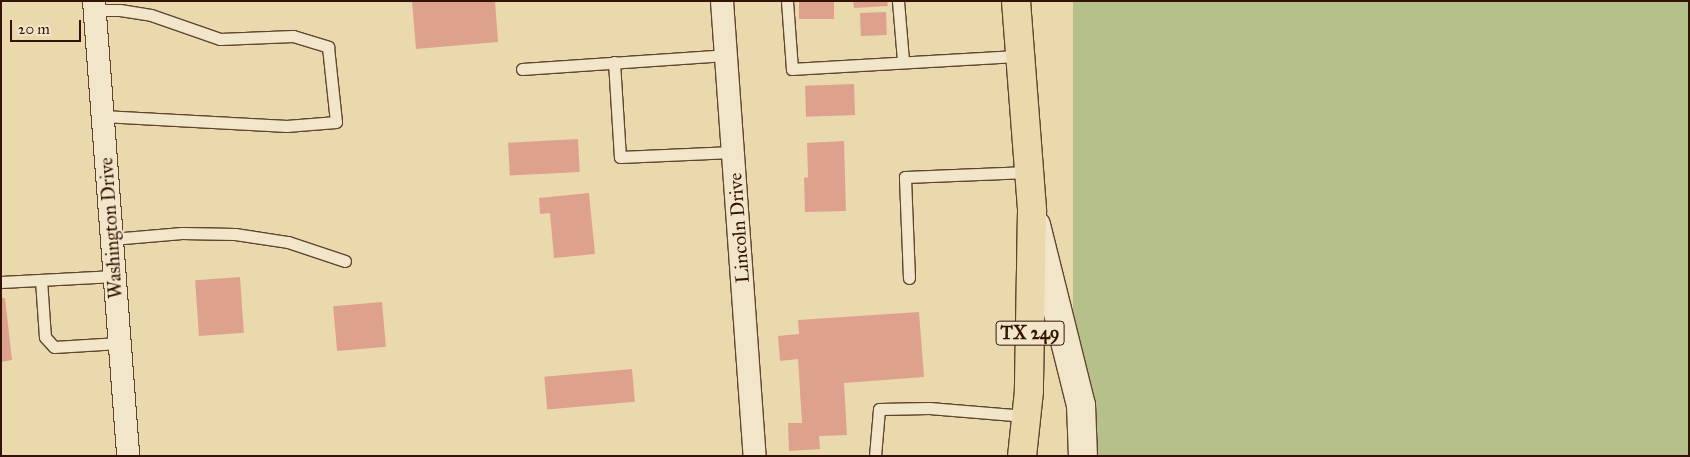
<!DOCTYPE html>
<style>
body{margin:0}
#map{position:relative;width:1690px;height:457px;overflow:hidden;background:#ebd9ae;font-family:"IM FELL Great Primer",serif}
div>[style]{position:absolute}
.green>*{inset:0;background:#b6c08b;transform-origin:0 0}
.building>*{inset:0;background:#dea18d;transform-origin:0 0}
.roads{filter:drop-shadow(1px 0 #62442e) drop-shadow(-1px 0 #62442e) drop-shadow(0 1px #62442e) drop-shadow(0 -1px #62442e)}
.service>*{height:11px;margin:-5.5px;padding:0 5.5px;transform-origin:5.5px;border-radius:5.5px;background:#f2e6ca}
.minor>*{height:22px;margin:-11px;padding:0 11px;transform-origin:11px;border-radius:11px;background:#f2e6ca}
.secondary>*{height:28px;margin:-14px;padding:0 14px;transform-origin:14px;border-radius:14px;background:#f2e6ca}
.primary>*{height:28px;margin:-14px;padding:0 14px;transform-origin:14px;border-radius:14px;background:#ebd9ae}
span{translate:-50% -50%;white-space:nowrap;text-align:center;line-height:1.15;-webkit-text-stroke:4.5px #f2e6ca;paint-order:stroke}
.shield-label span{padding:1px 4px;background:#f2e6ca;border:1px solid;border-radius:4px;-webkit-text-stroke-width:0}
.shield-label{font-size:18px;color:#341304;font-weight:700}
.street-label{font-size:19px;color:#341304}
.frame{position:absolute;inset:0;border:2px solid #341304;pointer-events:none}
.scale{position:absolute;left:10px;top:20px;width:71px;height:22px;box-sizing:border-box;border:2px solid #341304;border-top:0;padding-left:6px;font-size:15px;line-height:18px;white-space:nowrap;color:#341304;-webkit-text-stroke:4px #f2e6ca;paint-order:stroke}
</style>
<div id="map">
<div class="green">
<i style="left:1073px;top:1px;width:616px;height:456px"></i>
</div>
<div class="building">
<i style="clip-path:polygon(412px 1px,495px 1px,498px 42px,416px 49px)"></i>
<i style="left:799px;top:1px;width:35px;height:18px"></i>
<i style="clip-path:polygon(853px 1px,887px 1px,888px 6px,854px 8px)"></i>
<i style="left:886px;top:12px;width:23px;height:26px;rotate:88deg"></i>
<i style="left:854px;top:84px;width:31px;height:49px;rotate:88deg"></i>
<i style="left:578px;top:139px;width:33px;height:70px;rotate:87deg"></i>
<i style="clip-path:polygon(844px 141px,846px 211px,805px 212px,804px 178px,808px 177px,807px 143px)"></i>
<i style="clip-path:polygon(589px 193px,595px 254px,554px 258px,550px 213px,540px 214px,539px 198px)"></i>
<i style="left:240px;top:277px;width:56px;height:45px;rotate:86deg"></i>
<i style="clip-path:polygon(1px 298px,5px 298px,12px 360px,1px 362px)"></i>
<i style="left:382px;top:302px;width:45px;height:49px;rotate:85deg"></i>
<i style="clip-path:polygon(919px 312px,924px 377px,844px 383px,847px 435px,819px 436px,820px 449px,789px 451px,788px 423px,802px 423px,798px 359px,780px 361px,778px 336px,799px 334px,798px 320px)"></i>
<i style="left:632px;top:369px;width:33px;height:88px;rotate:85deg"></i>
</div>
<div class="roads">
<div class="service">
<i style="left:787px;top:1px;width:68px;rotate:85.8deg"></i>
<i style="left:792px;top:69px;width:228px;rotate:-3.3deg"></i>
<i style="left:898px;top:1px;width:60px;rotate:85.2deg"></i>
<i style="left:95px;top:10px;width:25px"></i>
<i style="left:120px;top:10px;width:31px;rotate:9deg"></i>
<i style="left:151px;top:15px;width:73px;rotate:19.2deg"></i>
<i style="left:220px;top:39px;width:73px;rotate:-2.4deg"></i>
<i style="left:293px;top:36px;width:37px;rotate:17deg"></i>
<i style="left:328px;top:47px;width:75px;rotate:83.9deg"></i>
<i style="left:336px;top:122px;width:50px;rotate:175.4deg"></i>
<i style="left:286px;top:126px;width:183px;rotate:-176.9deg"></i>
<i style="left:614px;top:62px;width:95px;rotate:86.4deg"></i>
<i style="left:620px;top:157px;width:113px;rotate:-2.5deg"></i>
<i style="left:522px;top:69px;width:204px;rotate:-3.9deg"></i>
<i style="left:112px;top:239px;width:70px;rotate:-4.9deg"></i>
<i style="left:182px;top:233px;width:53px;rotate:1.1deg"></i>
<i style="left:235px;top:234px;width:54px;rotate:8.6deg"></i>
<i style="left:288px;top:242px;width:60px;rotate:18.4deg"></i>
<i style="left:909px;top:278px;width:101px;rotate:-92.3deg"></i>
<i style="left:905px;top:177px;width:124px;rotate:-2.3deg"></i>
<i style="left:41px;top:280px;width:57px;rotate:86deg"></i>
<i style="left:45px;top:337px;width:13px;rotate:48deg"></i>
<i style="left:54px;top:347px;width:65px;rotate:-3.5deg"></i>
<i style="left:1px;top:282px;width:114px;rotate:-3deg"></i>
<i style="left:875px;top:456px;width:47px;rotate:-85.1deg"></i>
<i style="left:879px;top:409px;width:50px;rotate:-1.1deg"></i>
<i style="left:929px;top:408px;width:97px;rotate:4.7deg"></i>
</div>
<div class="minor">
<i style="left:94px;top:1px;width:456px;rotate:85.7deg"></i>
<i style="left:722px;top:1px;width:456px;rotate:85.9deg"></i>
</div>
<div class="secondary">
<i style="left:1036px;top:225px;width:186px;rotate:76deg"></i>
<i style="left:1081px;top:405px;width:51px;rotate:87.8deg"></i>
</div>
<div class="primary">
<i style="left:1016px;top:1px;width:211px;rotate:85.6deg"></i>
<i style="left:1032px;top:211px;width:180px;rotate:91deg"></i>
<i style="left:1029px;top:391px;width:65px;rotate:96.1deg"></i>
</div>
</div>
<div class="shield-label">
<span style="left:1030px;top:333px">TX 249</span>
</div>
<div class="street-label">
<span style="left:111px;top:228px;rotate:-94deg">Washington Drive</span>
<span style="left:739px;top:228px;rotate:-94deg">Lincoln Drive</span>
</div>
<div class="frame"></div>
<div class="scale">20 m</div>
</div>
